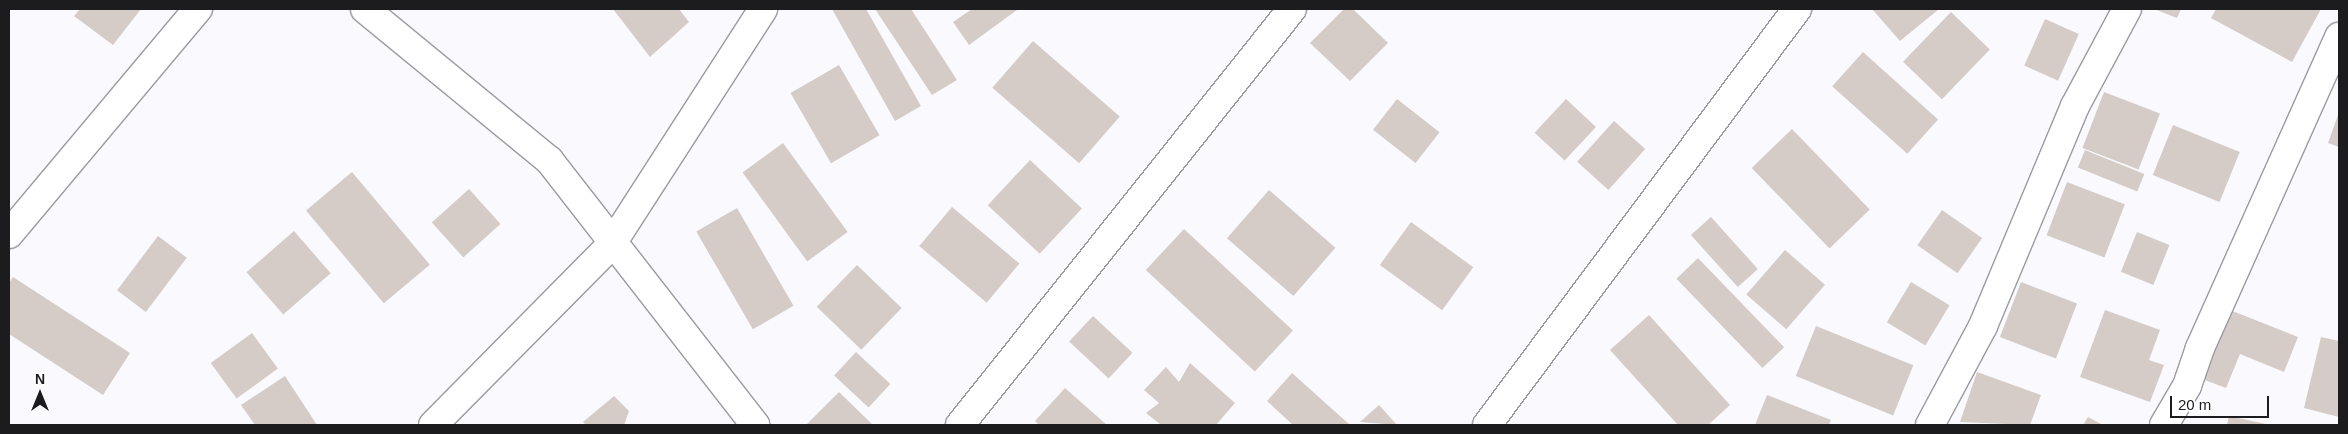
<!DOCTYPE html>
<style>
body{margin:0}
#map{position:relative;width:2348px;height:434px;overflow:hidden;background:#f9f9fe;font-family:Helvetica,sans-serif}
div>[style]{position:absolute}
.building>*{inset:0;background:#d5ccc8;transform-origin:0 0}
.roads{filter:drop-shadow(1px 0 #9a9ba2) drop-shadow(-1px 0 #9a9ba2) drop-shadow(0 1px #9a9ba2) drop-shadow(0 -1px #9a9ba2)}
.minor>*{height:28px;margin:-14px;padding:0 14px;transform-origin:14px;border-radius:14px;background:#fff}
span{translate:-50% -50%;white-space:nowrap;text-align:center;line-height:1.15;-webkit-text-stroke:4.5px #fff;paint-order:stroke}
.frame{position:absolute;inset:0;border:10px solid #1c1c1f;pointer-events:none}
.north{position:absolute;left:15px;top:369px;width:50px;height:50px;-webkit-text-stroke:4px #fff;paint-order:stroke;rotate:0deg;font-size:14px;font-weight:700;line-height:20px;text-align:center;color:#1c1c1f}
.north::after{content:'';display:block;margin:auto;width:18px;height:22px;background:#1c1c1f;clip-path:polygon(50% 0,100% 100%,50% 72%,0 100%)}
.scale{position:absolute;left:2170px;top:396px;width:99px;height:22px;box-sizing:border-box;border:2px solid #1c1c1f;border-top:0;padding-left:6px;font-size:15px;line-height:18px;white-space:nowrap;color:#1c1c1f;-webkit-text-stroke:4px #fff;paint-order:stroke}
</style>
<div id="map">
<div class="building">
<i style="clip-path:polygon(80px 9px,141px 9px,113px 45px,74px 16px)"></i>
<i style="clip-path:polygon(613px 9px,679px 9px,689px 22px,650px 57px)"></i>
<i style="clip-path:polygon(832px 9px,866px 9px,921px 106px,895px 121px)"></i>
<i style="clip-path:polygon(875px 9px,911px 9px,957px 80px,932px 95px)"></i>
<i style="clip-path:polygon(972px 9px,1017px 9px,1017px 10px,969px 45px,953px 22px)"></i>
<i style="clip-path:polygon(1344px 9px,1353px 9px,1388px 43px,1350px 81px,1310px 43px)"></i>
<i style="clip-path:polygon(1872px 9px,1939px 9px,1900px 41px)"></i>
<i style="clip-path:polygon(2154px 9px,2181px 9px,2177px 18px)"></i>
<i style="clip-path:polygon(2216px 9px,2321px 9px,2292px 62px,2211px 18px)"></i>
<i style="left:1951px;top:12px;width:54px;height:69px;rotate:44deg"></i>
<i style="left:2045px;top:19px;width:37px;height:51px;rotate:24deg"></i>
<i style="left:1033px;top:41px;width:115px;height:62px;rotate:41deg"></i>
<i style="left:1863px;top:52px;width:101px;height:46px;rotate:42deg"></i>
<i style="left:839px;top:65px;width:81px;height:56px;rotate:60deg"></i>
<i style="left:2104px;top:92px;width:60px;height:60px;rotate:21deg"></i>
<i style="left:1397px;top:99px;width:54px;height:39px;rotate:38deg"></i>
<i style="left:1566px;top:99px;width:41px;height:46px;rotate:43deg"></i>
<i style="clip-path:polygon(2339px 112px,2339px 147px,2328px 143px)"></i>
<i style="left:1614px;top:121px;width:42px;height:55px;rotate:42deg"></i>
<i style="left:2173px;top:125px;width:72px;height:54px;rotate:22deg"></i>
<i style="left:1792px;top:129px;width:112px;height:56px;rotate:46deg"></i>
<i style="left:783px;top:143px;width:110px;height:50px;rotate:54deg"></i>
<i style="left:2085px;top:150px;width:64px;height:19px;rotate:22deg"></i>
<i style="left:1030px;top:160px;width:71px;height:62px;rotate:43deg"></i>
<i style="left:352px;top:172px;width:121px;height:60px;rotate:50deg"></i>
<i style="left:2067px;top:182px;width:62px;height:57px;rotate:21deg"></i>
<i style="left:469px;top:189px;width:47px;height:50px;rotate:48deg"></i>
<i style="left:1269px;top:190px;width:88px;height:64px;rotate:41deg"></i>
<i style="left:952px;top:207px;width:88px;height:51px;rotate:40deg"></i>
<i style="left:737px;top:208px;width:113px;height:47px;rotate:60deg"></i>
<i style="left:1942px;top:210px;width:49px;height:43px;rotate:35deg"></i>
<i style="left:1711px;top:217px;width:70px;height:27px;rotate:48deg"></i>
<i style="left:1411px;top:222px;width:77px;height:53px;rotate:36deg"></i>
<i style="left:1184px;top:229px;width:149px;height:56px;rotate:43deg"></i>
<i style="left:294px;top:231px;width:56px;height:63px;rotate:49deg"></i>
<i style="left:2137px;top:232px;width:35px;height:43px;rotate:22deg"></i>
<i style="left:158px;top:236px;width:36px;height:68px;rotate:37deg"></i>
<i style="left:1785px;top:250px;width:53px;height:59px;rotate:41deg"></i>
<i style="left:1698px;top:258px;width:124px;height:30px;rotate:46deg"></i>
<i style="left:857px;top:265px;width:62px;height:58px;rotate:44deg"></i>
<i style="clip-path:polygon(13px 277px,130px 353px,103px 395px,9px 334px,9px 283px)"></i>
<i style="left:1911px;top:282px;width:45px;height:47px;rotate:31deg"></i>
<i style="left:2021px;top:282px;width:60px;height:59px;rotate:21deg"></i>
<i style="clip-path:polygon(2105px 310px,2160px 330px,2149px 360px,2164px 365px,2150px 402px,2080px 377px)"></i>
<i style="clip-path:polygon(2230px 310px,2298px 337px,2284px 372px,2240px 354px,2226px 388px,2202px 379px)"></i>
<i style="clip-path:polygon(1649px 315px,1730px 405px,1708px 425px,1678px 425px,1610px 350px)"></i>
<i style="left:1093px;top:316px;width:54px;height:35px;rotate:43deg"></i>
<i style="left:1816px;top:326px;width:105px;height:54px;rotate:22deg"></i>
<i style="left:252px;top:333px;width:44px;height:51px;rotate:54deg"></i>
<i style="clip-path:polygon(2321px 337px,2339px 341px,2339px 417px,2304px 408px)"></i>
<i style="left:856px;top:352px;width:47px;height:32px;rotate:43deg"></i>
<i style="clip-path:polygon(1190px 363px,1235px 403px,1216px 425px,1161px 425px,1146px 413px,1159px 403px,1144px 390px,1166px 367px,1179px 382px)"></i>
<i style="clip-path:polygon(1977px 372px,2041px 395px,2030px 425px,1960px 422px)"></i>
<i style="clip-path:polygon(1292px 373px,1350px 425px,1293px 425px,1267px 401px)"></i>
<i style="clip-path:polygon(285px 376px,317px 425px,255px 425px,241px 405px)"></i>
<i style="clip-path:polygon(1065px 388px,1107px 425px,1039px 425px,1035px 421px)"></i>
<i style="clip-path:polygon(839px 392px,873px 425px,806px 425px)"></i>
<i style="clip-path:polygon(1767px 395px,1831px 420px,1829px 425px,1755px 425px)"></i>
<i style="clip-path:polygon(614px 396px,629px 411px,624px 425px,586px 425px,583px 422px)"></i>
<i style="clip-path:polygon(1379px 405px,1397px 425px,1360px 422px)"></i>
<i style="clip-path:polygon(2229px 416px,2266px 424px,2266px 425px,2227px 425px)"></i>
<i style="clip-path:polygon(2088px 417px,2103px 425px,2083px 425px)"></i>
</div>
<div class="roads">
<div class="minor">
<i style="left:365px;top:9px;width:238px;rotate:39.4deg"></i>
<i style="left:549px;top:160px;width:336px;rotate:52.1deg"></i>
<i style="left:9px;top:234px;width:294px;rotate:-50deg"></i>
<i style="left:433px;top:425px;width:253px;rotate:-45.3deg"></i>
<i style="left:611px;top:245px;width:281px;rotate:-57.2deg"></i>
<i style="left:960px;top:425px;width:532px;rotate:-51.41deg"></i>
<i style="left:1487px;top:425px;width:519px;rotate:-53.31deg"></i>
<i style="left:1930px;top:425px;width:112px;rotate:-61.8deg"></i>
<i style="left:1983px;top:326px;width:238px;rotate:-67.3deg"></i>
<i style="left:2075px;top:106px;width:110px;rotate:-61.8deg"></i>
<i style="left:2164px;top:425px;width:45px;rotate:-59.5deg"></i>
<i style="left:2187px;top:386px;width:40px;rotate:-71.1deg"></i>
<i style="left:2200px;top:348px;width:341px;rotate:-65.9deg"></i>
</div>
</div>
<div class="frame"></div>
<div class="north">N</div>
<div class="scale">20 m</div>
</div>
